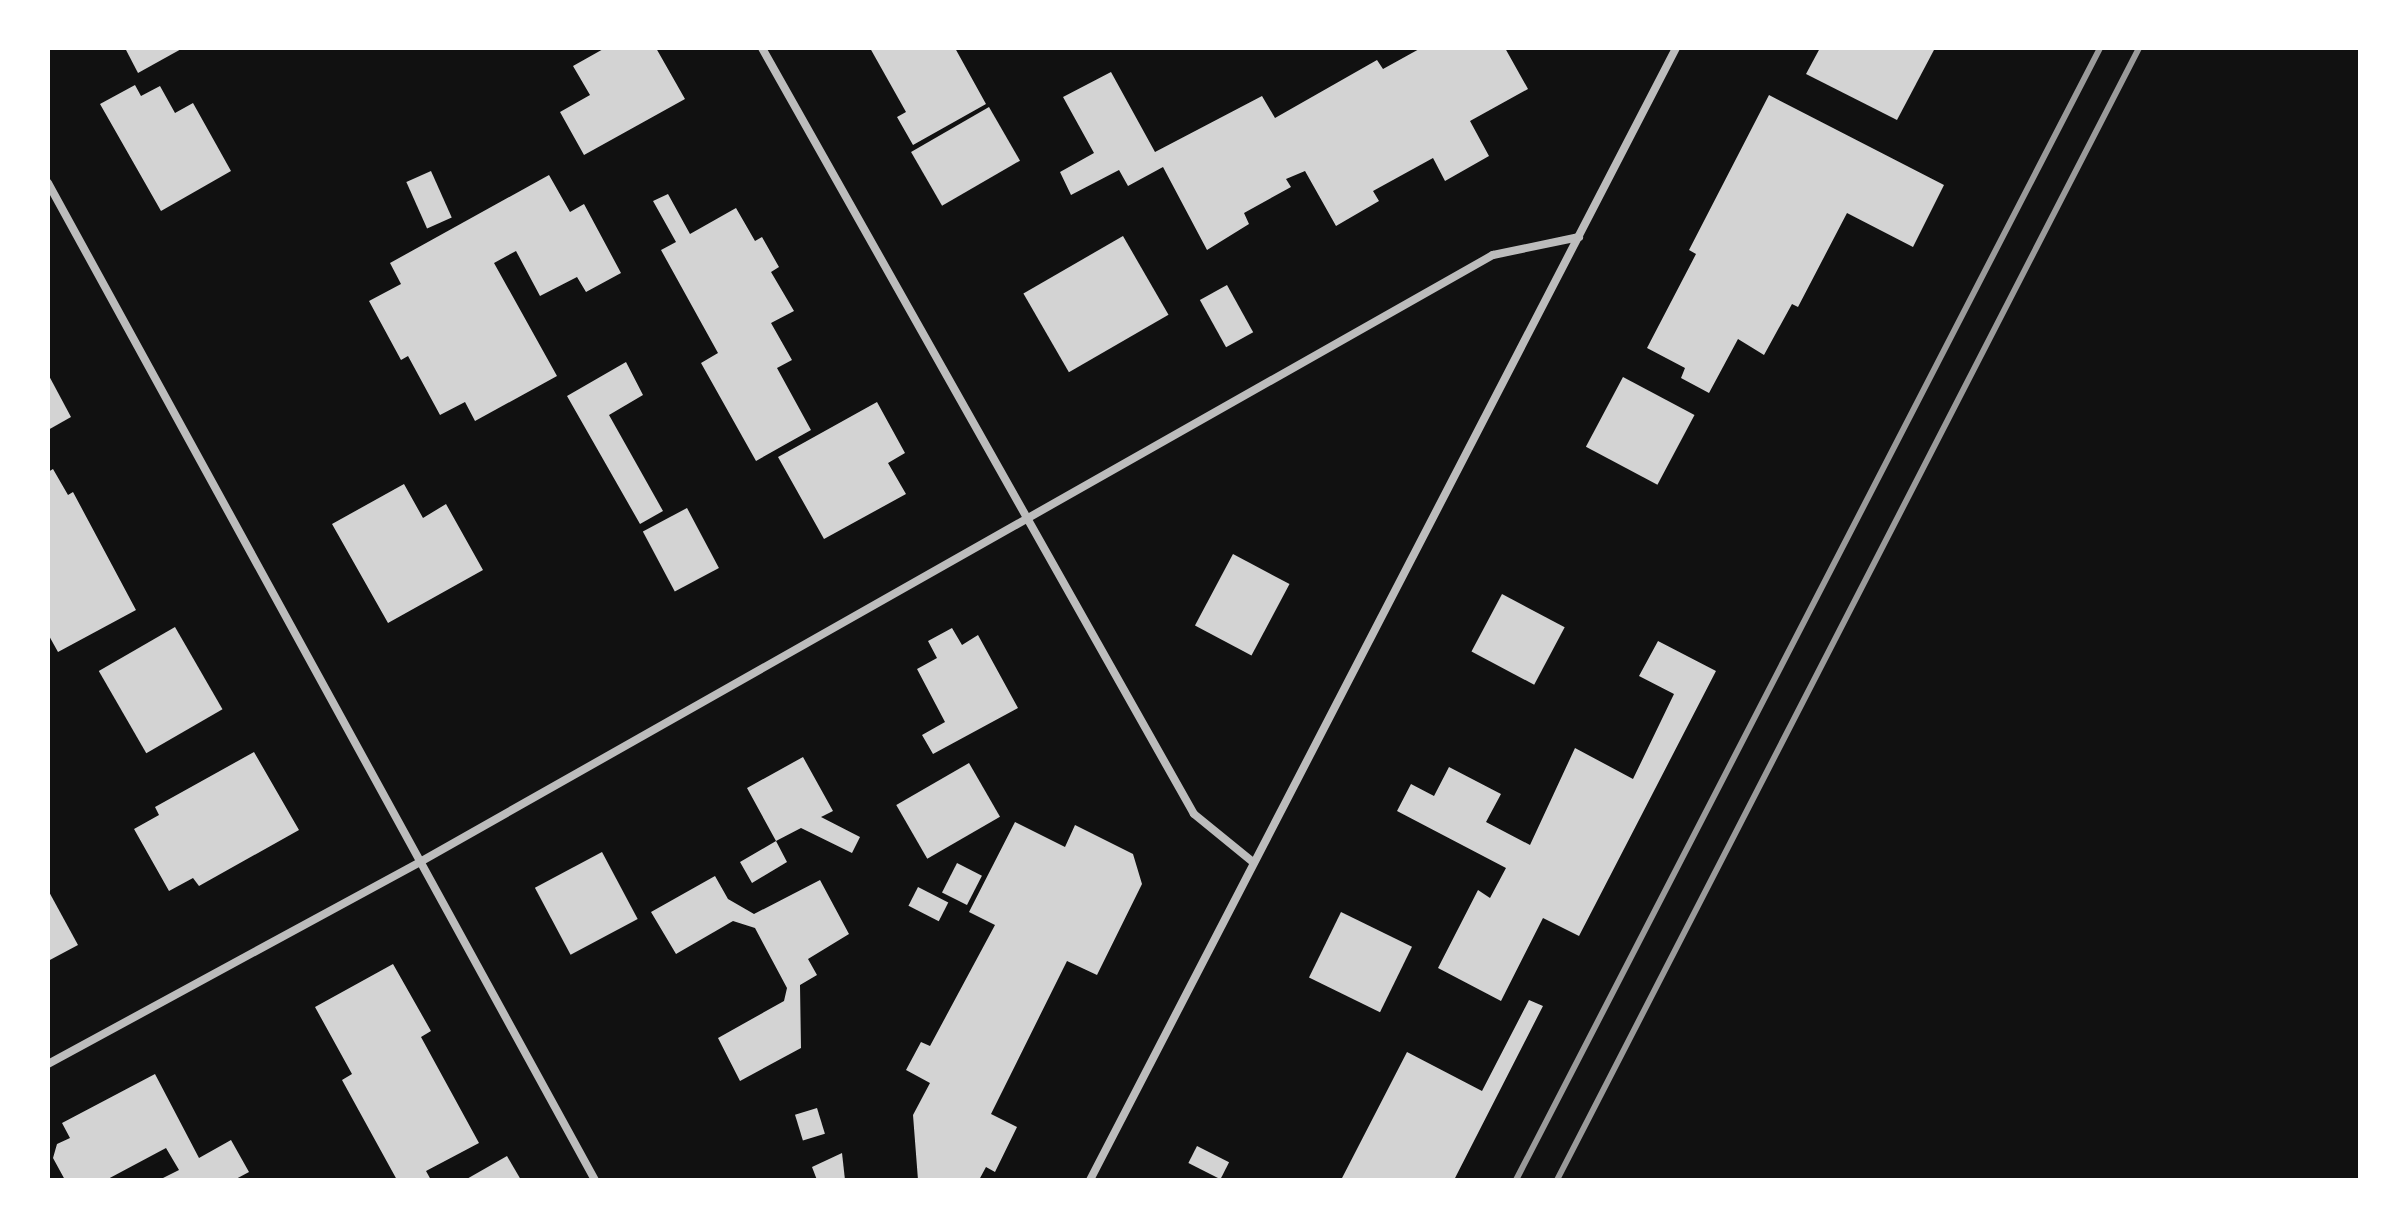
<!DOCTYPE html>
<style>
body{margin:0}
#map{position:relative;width:2408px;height:1228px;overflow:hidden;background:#111;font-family:Figtree,sans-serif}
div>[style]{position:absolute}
.building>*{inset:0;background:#d3d3d3;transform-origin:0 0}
.minor>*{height:8px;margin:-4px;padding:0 4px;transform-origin:4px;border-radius:4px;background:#bcbcbc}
.rail>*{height:6px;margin:-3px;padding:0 3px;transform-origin:3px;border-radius:3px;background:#9a9a9a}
span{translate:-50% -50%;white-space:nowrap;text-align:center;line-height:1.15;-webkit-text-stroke:6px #fff;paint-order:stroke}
.frame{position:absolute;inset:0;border:50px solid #fff;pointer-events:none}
</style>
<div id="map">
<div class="building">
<i style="clip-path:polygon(125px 48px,183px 48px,138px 73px)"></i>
<i style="clip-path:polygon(605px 48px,656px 48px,685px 99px,584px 155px,560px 112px,590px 95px,573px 66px)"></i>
<i style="clip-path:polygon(870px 48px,955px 48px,986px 104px,913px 145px,897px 117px,906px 112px)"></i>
<i style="clip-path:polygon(1421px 48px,1505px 48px,1528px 89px,1470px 121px,1489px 156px,1445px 181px,1433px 158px,1373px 191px,1379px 201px,1336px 226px,1305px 171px,1286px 179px,1291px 187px,1244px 213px,1249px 224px,1207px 250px,1163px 167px,1128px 186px,1119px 170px,1071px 195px,1060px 172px,1094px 153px,1063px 97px,1111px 72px,1155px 152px,1262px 96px,1275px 118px,1377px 60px,1383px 69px)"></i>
<i style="clip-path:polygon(1820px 48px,1935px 48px,1897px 120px,1806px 74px)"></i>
<i style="clip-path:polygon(135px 85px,141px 96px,160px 86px,175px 113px,193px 103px,231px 171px,161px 211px,100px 104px)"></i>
<i style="clip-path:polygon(1769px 95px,1944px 185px,1913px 247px,1847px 213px,1798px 307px,1792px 304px,1764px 355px,1738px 339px,1709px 393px,1681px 378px,1685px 368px,1647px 348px,1696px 254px,1689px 250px)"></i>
<i style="left:989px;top:107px;width:62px;height:90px;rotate:60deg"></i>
<i style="left:431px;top:171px;width:51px;height:27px;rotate:66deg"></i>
<i style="clip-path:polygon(549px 175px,570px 212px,584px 204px,621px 273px,586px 292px,577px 277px,540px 296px,516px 251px,494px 263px,557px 376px,475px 421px,465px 402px,440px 415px,408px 356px,401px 360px,369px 301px,401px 284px,390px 263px)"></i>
<i style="clip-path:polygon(668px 194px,690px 234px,736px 208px,755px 241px,762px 237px,779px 267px,771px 272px,794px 311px,771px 323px,792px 360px,777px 368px,811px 430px,756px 461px,701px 363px,718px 353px,661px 250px,676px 242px,653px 201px)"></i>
<i style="left:1123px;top:236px;width:91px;height:115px;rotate:60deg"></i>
<i style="left:1227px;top:285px;width:54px;height:31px;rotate:61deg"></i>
<i style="clip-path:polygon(626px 362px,643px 395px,609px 415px,663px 511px,640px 524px,567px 396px)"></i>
<i style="clip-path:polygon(48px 374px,71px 417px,48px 430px)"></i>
<i style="left:1623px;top:377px;width:81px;height:79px;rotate:28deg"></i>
<i style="clip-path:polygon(877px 402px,905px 453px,888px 463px,906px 494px,824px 539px,778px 457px)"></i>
<i style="clip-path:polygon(53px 469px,68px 495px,73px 492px,136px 610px,58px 652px,48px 634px,48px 472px)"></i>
<i style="clip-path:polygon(404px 484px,423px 518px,446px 504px,483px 570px,388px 623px,332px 524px)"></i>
<i style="left:687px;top:508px;width:68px;height:50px;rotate:62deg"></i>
<i style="left:1233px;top:554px;width:64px;height:81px;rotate:28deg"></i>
<i style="left:1502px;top:594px;width:71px;height:65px;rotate:28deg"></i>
<i style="left:175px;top:627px;width:95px;height:88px;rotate:60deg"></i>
<i style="clip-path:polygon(952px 628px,962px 645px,978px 635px,1018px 708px,933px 754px,922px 735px,945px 722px,917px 669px,937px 658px,928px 641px)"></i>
<i style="clip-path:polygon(1658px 641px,1716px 671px,1579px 936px,1543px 918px,1501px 1001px,1438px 968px,1478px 890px,1490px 898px,1506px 868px,1397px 811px,1411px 784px,1434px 796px,1449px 767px,1501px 794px,1486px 822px,1530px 845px,1575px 748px,1633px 779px,1674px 694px,1639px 676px)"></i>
<i style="clip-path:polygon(254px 752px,299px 830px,199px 886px,193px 878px,169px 891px,134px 829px,159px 815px,155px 807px)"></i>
<i style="clip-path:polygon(803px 757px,833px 811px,821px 817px,860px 837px,852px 853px,801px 828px,776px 841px,787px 862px,752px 883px,740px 862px,776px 841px,747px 788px)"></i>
<i style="left:969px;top:763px;width:62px;height:84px;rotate:60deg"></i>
<i style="clip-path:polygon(1015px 822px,1065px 847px,1075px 825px,1133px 854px,1142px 884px,1097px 975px,1067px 961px,991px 1114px,1017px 1127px,995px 1172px,986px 1167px,979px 1180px,918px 1180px,913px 1115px,930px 1083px,906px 1070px,921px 1042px,930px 1046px,995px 925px,969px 912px)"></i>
<i style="left:602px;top:852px;width:76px;height:76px;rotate:62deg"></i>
<i style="left:957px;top:863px;width:28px;height:33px;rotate:27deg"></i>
<i style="clip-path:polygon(715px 876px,728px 899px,754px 914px,820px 880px,849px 934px,808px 959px,817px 975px,800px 985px,801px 1048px,740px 1081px,718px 1038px,784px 1001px,787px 988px,755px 928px,733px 921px,676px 954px,651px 912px)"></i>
<i style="left:918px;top:887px;width:34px;height:21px;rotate:27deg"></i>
<i style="clip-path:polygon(48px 890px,78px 945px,48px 961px)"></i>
<i style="left:1341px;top:912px;width:79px;height:73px;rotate:26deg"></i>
<i style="clip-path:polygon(393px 964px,431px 1031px,421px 1037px,479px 1143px,426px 1171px,431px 1180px,397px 1180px,342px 1080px,352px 1074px,315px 1007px)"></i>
<i style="clip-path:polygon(1529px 1000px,1543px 1006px,1454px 1180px,1341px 1180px,1407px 1052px,1482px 1091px)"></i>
<i style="clip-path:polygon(155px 1074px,199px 1158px,231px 1140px,249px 1172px,234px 1180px,159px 1180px,179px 1170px,166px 1148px,106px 1180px,65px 1180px,53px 1158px,57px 1144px,70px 1138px,62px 1123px)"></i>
<i style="left:817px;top:1108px;width:27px;height:23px;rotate:73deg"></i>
<i style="left:1197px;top:1146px;width:36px;height:19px;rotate:27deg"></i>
<i style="clip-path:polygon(842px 1153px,845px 1180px,817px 1180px,812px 1167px)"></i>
<i style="clip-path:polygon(507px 1156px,521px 1180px,465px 1180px)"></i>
</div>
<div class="minor">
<i style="left:762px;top:48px;width:879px;rotate:60.58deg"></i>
<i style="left:1194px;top:814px;width:77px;rotate:39.2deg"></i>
<i style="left:48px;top:183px;width:1137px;rotate:61.25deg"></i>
<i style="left:48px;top:1064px;width:423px;rotate:-28.5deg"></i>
<i style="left:420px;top:862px;width:1233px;rotate:-29.5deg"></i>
<i style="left:1493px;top:255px;width:88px;rotate:-11.8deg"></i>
<i style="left:1090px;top:1180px;width:1275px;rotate:-62.63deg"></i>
</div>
<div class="rail">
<i style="left:1516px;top:1180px;width:1274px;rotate:-62.71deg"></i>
<i style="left:1557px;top:1180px;width:1273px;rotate:-62.79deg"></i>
</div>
<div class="frame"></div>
</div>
